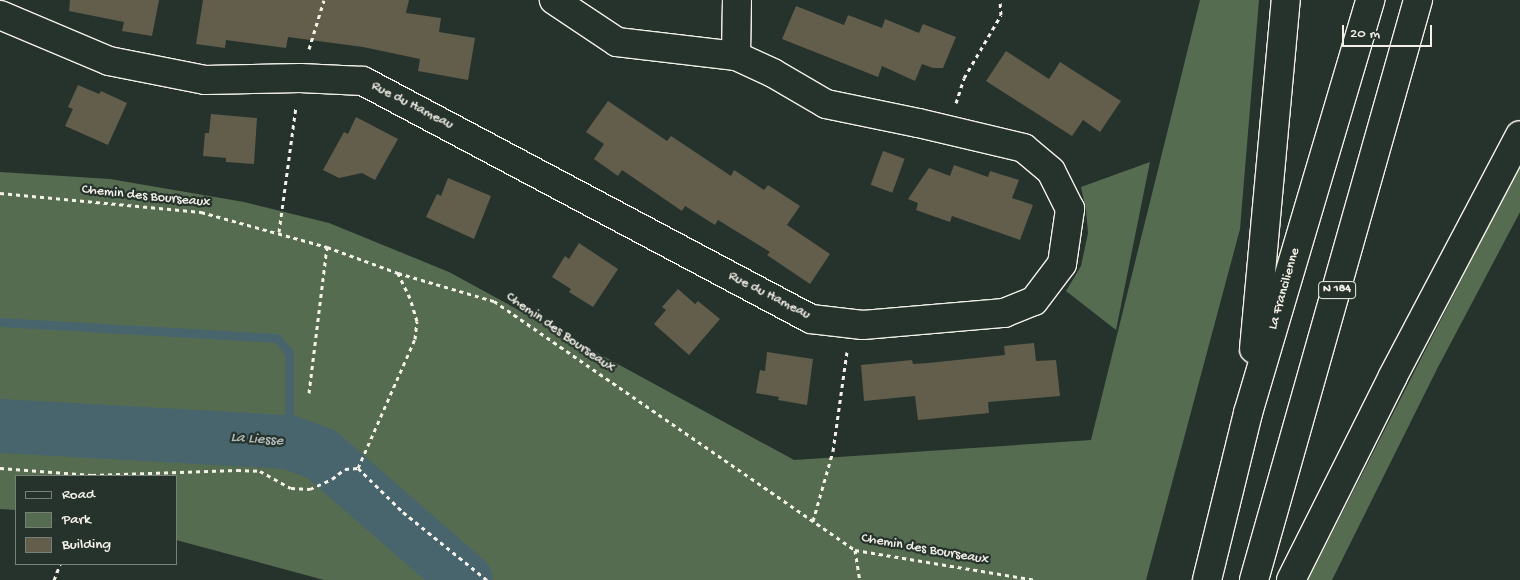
<!DOCTYPE html>
<style>
body{margin:0}
#map{position:relative;width:1520px;height:580px;overflow:hidden;background:#26332d;font-family:"Gochi Hand",sans-serif}
div>[style]{position:absolute}
.green>*{inset:0;background:#566c51}
.stream>*{height:9px;margin:-4.5px;padding:0 4.5px;transform-origin:4.5px;border-radius:4.5px;background:#48656e}
.river>*{height:54px;margin:-27px;padding:0 27px;transform-origin:27px;border-radius:27px;background:#48656e}
.building>*{inset:0;background:#625e4b;transform-origin:0 0}
.path>*{height:3px;margin-top:-1.5px;transform-origin:0;background:repeating-linear-gradient(90deg,#f4f1e8 0 4px,transparent 0 8px)}
.roads{filter:drop-shadow(1px 0 #f4f1e8) drop-shadow(-1px 0 #f4f1e8) drop-shadow(0 1px #f4f1e8) drop-shadow(0 -1px #f4f1e8)}
.street>*{height:28px;margin:-14px;padding:0 14px;transform-origin:14px;border-radius:14px;background:#26332d}
.highway>*{height:28px;margin:-14px;padding:0 14px;transform-origin:14px;border-radius:14px;background:#26332d}
span{translate:-50% -50%;white-space:nowrap;text-align:center;line-height:1.15;-webkit-text-stroke:4.5px #26332d;paint-order:stroke}
.shield-label span{padding:1px 4px;background:#26332d;border:1px solid;border-radius:4px;-webkit-text-stroke-width:0}
.shield-label{font-size:12px;color:#f4f1e8;font-weight:700}
.street-label{font-size:14px;color:#f4f1e8}
.water-label{font-size:15px;color:#afb9b7;font-style:italic}
.legend{position:absolute;left:15px;top:475px;width:162px;height:90px;box-sizing:border-box;background:#26332d;border:1px solid #787f78;margin:0;padding:6px 9px;list-style:none;font-size:15px;color:#f4f1e8}
.legend li{display:flex;align-items:center;gap:10px;height:25px}
.legend b{width:25px;border:1px solid #787f78}
.scale{position:absolute;left:1342px;top:25px;width:90px;height:22px;box-sizing:border-box;border:2px solid #f4f1e8;border-top:0;padding-left:6px;font-size:15px;line-height:18px;white-space:nowrap;color:#f4f1e8;-webkit-text-stroke:4px #26332d;paint-order:stroke}
</style>
<div id="map">
<div class="green">
<i style="clip-path:polygon(1200px 0,1259px 0,1240px 229px,1146px 580px,324px 580px,176px 540px,176px 476px,16px 476px,16px 510px,0 509px,0 172px,110px 179px,244px 202px,329px 223px,449px 272px,794px 460px,1091px 440px)"></i>
<i style="clip-path:polygon(1150px 162px,1116px 330px,1066px 291px,1081px 266px,1088px 233px,1086px 210px,1081px 187px)"></i>
<i style="clip-path:polygon(1520px 165px,1520px 212px,1437px 369px,1332px 580px,1308px 580px)"></i>
</div>
<div class="stream">
<i style="left:0;top:322px;width:277px;rotate:3.3deg"></i>
<i style="left:277px;top:338px;width:19px;rotate:51deg"></i>
<i style="left:289px;top:353px;width:89px;rotate:90deg"></i>
</div>
<div class="river">
<i style="left:0;top:426px;width:289px;rotate:3.2deg"></i>
<i style="left:289px;top:442px;width:34px;rotate:21deg"></i>
<i style="left:321px;top:454px;width:192px;rotate:41deg"></i>
</div>
<div class="building">
<i style="clip-path:polygon(70px 0,159px 0,152px 36px,122px 31px,124px 22px,69px 11px)"></i>
<i style="clip-path:polygon(203px 0,409px 0,406px 13px,441px 18px,439px 32px,475px 38px,468px 80px,418px 71px,420px 59px,363px 47px,288px 37px,286px 48px,226px 40px,225px 48px,196px 44px)"></i>
<i style="clip-path:polygon(796px 6px,844px 25px,848px 15px,882px 28px,885px 19px,919px 33px,923px 24px,956px 37px,943px 68px,933px 68px,922px 64px,915px 81px,882px 66px,878px 77px,782px 39px)"></i>
<i style="clip-path:polygon(1006px 51px,1049px 79px,1060px 62px,1121px 101px,1100px 132px,1083px 120px,1072px 136px,986px 81px)"></i>
<i style="clip-path:polygon(78px 85px,99px 94px,101px 91px,127px 103px,108px 145px,65px 126px,73px 109px,68px 107px)"></i>
<i style="clip-path:polygon(608px 101px,667px 141px,671px 136px,731px 176px,734px 170px,764px 190px,768px 185px,800px 206px,787px 225px,830px 254px,810px 284px,767px 255px,770px 252px,718px 220px,715px 225px,685px 206px,682px 211px,622px 170px,618px 176px,594px 159px,604px 144px,586px 132px)"></i>
<i style="clip-path:polygon(211px 114px,257px 118px,254px 164px,226px 162px,226px 158px,203px 156px,205px 133px,209px 133px)"></i>
<i style="clip-path:polygon(356px 117px,398px 139px,375px 180px,362px 173px,339px 178px,323px 170px,344px 132px,348px 134px)"></i>
<i style="left:883px;top:151px;width:23px;height:36px;rotate:20deg"></i>
<i style="clip-path:polygon(954px 165px,988px 177px,990px 171px,1019px 180px,1012px 198px,1033px 205px,1020px 240px,952px 216px,950px 222px,916px 210px,918px 203px,908px 199px,929px 168px,950px 176px)"></i>
<i style="clip-path:polygon(448px 178px,491px 196px,474px 239px,426px 217px,437px 194px,441px 196px)"></i>
<i style="clip-path:polygon(579px 243px,618px 269px,593px 307px,569px 292px,571px 289px,552px 277px,565px 256px,569px 259px)"></i>
<i style="clip-path:polygon(678px 289px,695px 304px,698px 301px,720px 319px,689px 355px,654px 324px,666px 310px,662px 307px)"></i>
<i style="clip-path:polygon(1034px 343px,1036px 361px,1056px 360px,1060px 396px,988px 402px,989px 413px,918px 420px,915px 396px,864px 401px,861px 365px,912px 360px,913px 364px,928px 363px,1005px 355px,1004px 346px)"></i>
<i style="clip-path:polygon(767px 352px,813px 359px,807px 405px,778px 400px,779px 397px,756px 393px,760px 370px,765px 371px)"></i>
</div>
<div class="path">
<i style="left:309px;top:49px;width:51px;rotate:-73deg"></i>
<i style="left:956px;top:103px;width:26px;rotate:-72deg"></i>
<i style="left:964px;top:78px;width:73px;rotate:-59.6deg"></i>
<i style="left:1001px;top:15px;width:15px;rotate:-94deg"></i>
<i style="left:0;top:193px;width:202px;rotate:5.4deg"></i>
<i style="left:201px;top:212px;width:131px;rotate:15.5deg"></i>
<i style="left:327px;top:247px;width:76px;rotate:20.1deg"></i>
<i style="left:398px;top:273px;width:100px;rotate:16.3deg"></i>
<i style="left:494px;top:301px;width:439px;rotate:34.6deg"></i>
<i style="left:855px;top:550px;width:184px;rotate:9.4deg"></i>
<i style="left:279px;top:232px;width:126px;rotate:-82.3deg"></i>
<i style="left:309px;top:393px;width:147px;rotate:-83deg"></i>
<i style="left:0;top:468px;width:92px;rotate:4.4deg"></i>
<i style="left:92px;top:475px;width:145px;rotate:-2deg"></i>
<i style="left:237px;top:470px;width:23px;rotate:2deg"></i>
<i style="left:260px;top:471px;width:35px;rotate:29deg"></i>
<i style="left:291px;top:488px;width:19px;rotate:3deg"></i>
<i style="left:310px;top:489px;width:24px;rotate:-24deg"></i>
<i style="left:332px;top:479px;width:16px;rotate:-38deg"></i>
<i style="left:345px;top:469px;width:13px;rotate:-4deg"></i>
<i style="left:358px;top:468px;width:63px;rotate:44.4deg"></i>
<i style="left:403px;top:512px;width:108px;rotate:39deg"></i>
<i style="left:358px;top:468px;width:141px;rotate:-66.2deg"></i>
<i style="left:415px;top:339px;width:18px;rotate:-84deg"></i>
<i style="left:417px;top:321px;width:24px;rotate:-107deg"></i>
<i style="left:410px;top:298px;width:28px;rotate:-116deg"></i>
<i style="left:813px;top:521px;width:73px;rotate:-74.1deg"></i>
<i style="left:833px;top:451px;width:100px;rotate:-82deg"></i>
<i style="left:855px;top:550px;width:30px;rotate:81deg"></i>
<i style="left:54px;top:580px;width:17px;rotate:-69deg"></i>
</div>
<div class="roads">
<div class="street">
<i style="left:0;top:15px;width:118px;rotate:22.9deg"></i>
<i style="left:109px;top:61px;width:98px;rotate:11.2deg"></i>
<i style="left:205px;top:80px;width:95px;rotate:-1.2deg"></i>
<i style="left:300px;top:78px;width:63px;rotate:2.7deg"></i>
<i style="left:363px;top:81px;width:507px;rotate:27.98deg"></i>
<i style="left:811px;top:319px;width:52px;rotate:6.6deg"></i>
<i style="left:863px;top:325px;width:142px;rotate:-4.9deg"></i>
<i style="left:1004px;top:313px;width:32px;rotate:-22deg"></i>
<i style="left:1034px;top:301px;width:46px;rotate:-52.9deg"></i>
<i style="left:1062px;top:264px;width:56px;rotate:-81.7deg"></i>
<i style="left:1070px;top:209px;width:42px;rotate:-116.6deg"></i>
<i style="left:1051px;top:171px;width:35px;rotate:-140deg"></i>
<i style="left:1024px;top:148px;width:109px;rotate:-166.7deg"></i>
<i style="left:918px;top:123px;width:94px;rotate:-168.3deg"></i>
<i style="left:826px;top:104px;width:61px;rotate:-149.7deg"></i>
<i style="left:773px;top:73px;width:41px;rotate:-155.3deg"></i>
<i style="left:736px;top:56px;width:120px;rotate:-173.3deg"></i>
<i style="left:617px;top:42px;width:76px;rotate:-146.3deg"></i>
<i style="left:736px;top:56px;width:56px;rotate:-89deg"></i>
</div>
<div class="highway">
<i style="left:1254px;top:349px;width:350px;rotate:-84.8deg"></i>
<i style="left:1207px;top:580px;width:172px;rotate:-76.2deg"></i>
<i style="left:1248px;top:413px;width:431px;rotate:-73.5deg"></i>
<i style="left:1254px;top:580px;width:603px;rotate:-74.21deg"></i>
<i style="left:1291px;top:580px;width:228px;rotate:-63.4deg"></i>
<i style="left:1393px;top:376px;width:272px;rotate:-62.2deg"></i>
</div>
</div>
<div class="shield-label">
<span style="left:1337px;top:290px">N 184</span>
</div>
<div class="street-label">
<span style="left:412px;top:106px;rotate:27deg">Rue du Hameau</span>
<span style="left:146px;top:197px;rotate:6deg">Chemin des Bourseaux</span>
<span style="left:1285px;top:289px;rotate:-74deg">La Francilienne</span>
<span style="left:769px;top:296px;rotate:27deg">Rue du Hameau</span>
<span style="left:560px;top:333px;rotate:35deg">Chemin des Bourseaux</span>
<span style="left:925px;top:550px;rotate:10deg">Chemin des Bourseaux</span>
</div>
<div class="water-label">
<span style="left:257px;top:440px;rotate:4deg">La Liesse</span>
</div>
<ul class="legend">
<li><b style="height:6px;background:#26332d"></b>Road</li>
<li><b style="height:14px;background:#566c51"></b>Park</li>
<li><b style="height:14px;background:#625e4b"></b>Building</li>
</ul>
<div class="scale">20 m</div>
</div>
